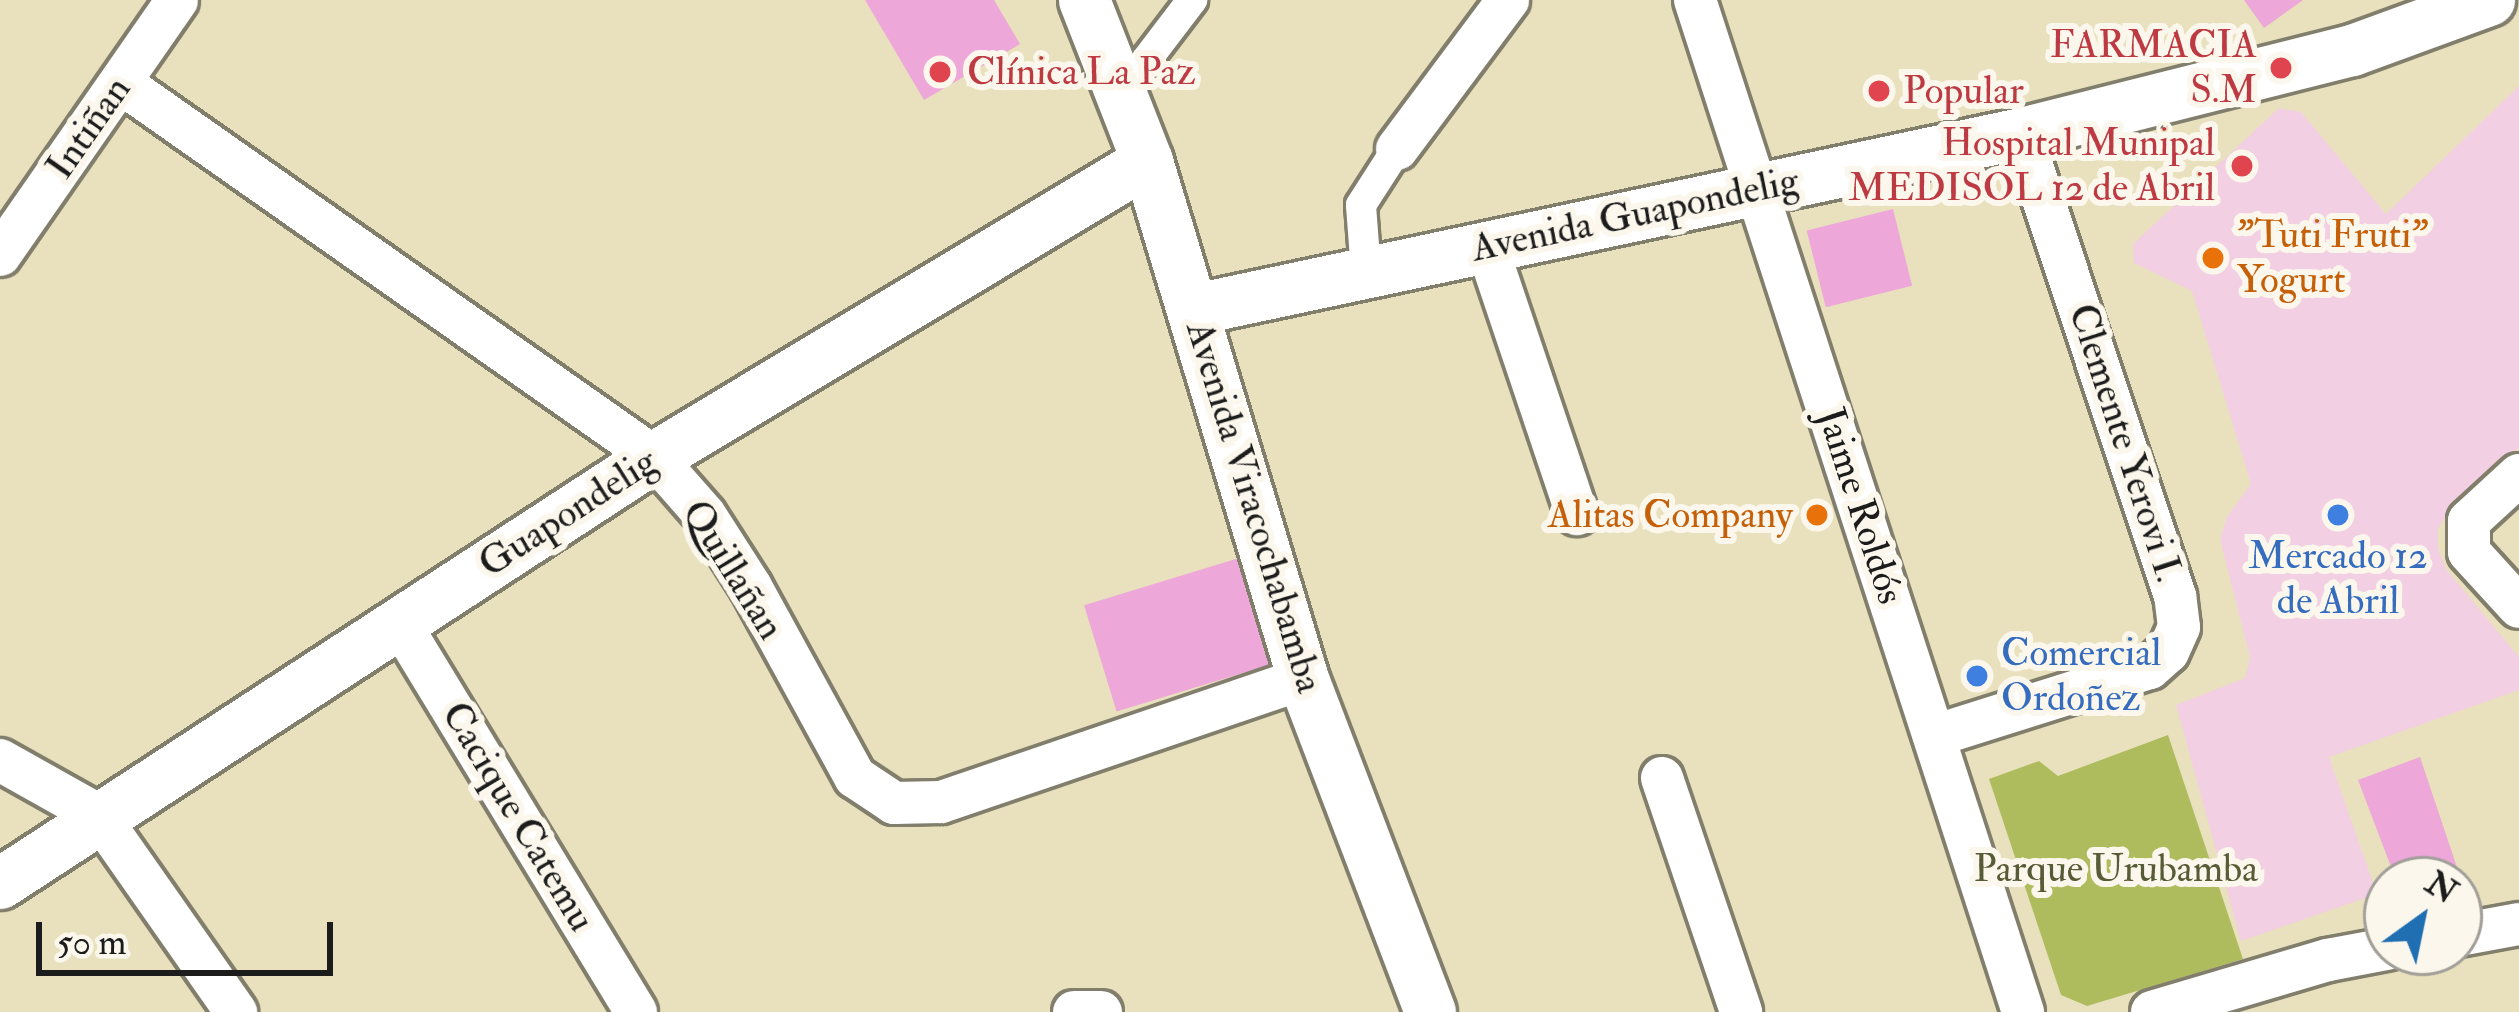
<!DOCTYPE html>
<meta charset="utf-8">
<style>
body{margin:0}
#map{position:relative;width:2519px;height:1012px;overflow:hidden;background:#e9e1bd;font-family:"IM FELL Double Pica",serif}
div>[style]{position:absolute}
.built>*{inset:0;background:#f2cfe2}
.green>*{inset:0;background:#afbc5e}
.building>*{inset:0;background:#eda7d9;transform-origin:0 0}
.roads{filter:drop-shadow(3px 0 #827e6c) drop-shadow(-3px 0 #827e6c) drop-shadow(0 3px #827e6c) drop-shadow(0 -3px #827e6c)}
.pedestrian>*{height:30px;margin:-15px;padding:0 15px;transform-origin:15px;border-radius:15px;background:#fff}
.minor>*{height:42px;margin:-21px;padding:0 21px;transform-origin:21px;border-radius:21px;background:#fff}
.tertiary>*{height:51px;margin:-25.5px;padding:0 25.5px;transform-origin:25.5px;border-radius:25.5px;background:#fff}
.dots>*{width:33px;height:33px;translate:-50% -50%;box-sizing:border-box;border:6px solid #fbf7ec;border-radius:50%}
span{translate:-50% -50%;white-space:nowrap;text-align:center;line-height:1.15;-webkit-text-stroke:12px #fbf7ec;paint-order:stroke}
.health-label{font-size:39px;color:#be3a42}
.right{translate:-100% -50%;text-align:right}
.left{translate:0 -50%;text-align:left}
.street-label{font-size:39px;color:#1c1c1c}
.food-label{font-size:39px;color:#c56008}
.shop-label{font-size:39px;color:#366cbe}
.park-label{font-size:39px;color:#575c36}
.north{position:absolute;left:2363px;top:856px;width:120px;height:120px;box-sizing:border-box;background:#fbf7ec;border:3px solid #a29f99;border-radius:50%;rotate:33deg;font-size:33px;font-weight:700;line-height:48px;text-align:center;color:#1c1c1c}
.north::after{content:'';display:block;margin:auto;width:42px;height:54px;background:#1f6fb2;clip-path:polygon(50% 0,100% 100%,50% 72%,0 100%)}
.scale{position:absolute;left:36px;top:922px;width:297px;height:54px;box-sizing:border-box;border:6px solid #1c1c1c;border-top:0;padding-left:15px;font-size:36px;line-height:42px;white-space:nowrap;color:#1c1c1c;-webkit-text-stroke:9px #fbf7ec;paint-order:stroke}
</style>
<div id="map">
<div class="built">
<i style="clip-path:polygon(2519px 86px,2519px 448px,2448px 512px,2438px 529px,2438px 548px,2446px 569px,2519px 657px,2519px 690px,2329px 757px,2377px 894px,2241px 941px,2176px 705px,2245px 678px,2250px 657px,2220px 539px,2227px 517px,2251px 484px,2192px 291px,2134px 263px,2133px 244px,2279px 108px,2301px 112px,2386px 214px)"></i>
</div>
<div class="green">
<i style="clip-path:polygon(2168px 735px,2243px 959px,2087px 1006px,2061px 995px,1989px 779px,2039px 761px,2058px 776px)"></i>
</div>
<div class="building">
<i style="clip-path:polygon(865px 0,994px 0,1020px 44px,924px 100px)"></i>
<i style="clip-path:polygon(2244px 0,2303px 0,2264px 28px)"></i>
<i style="left:1893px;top:209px;width:79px;height:89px;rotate:76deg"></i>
<i style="left:1239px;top:558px;width:111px;height:162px;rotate:73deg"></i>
<i style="clip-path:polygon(2420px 757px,2466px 894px,2459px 896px,2459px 880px,2396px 880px,2358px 780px)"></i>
</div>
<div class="roads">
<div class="pedestrian">
<i style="left:1122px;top:92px;width:116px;rotate:-52.7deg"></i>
<i style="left:1366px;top:272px;width:67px;rotate:-94.3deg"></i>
<i style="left:1361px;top:205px;width:67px;rotate:-57.3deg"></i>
</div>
<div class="minor">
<i style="left:1695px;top:0;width:1064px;rotate:72.04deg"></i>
<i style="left:121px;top:83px;width:651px;rotate:35.06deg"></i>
<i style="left:654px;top:457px;width:77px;rotate:48.7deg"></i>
<i style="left:705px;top:515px;width:85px;rotate:57.4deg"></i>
<i style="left:751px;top:587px;width:217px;rotate:61.3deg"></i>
<i style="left:855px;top:777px;width:47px;rotate:33.7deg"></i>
<i style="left:894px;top:803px;width:47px;rotate:-1.2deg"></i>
<i style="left:941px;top:802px;width:382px;rotate:-18.8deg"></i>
<i style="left:1397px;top:149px;width:186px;rotate:-53.3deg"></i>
<i style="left:1487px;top:247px;width:282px;rotate:71.4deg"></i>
<i style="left:0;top:255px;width:310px;rotate:-55.2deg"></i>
<i style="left:2519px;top:475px;width:68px;rotate:137.4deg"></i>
<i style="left:2469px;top:521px;width:31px;rotate:90deg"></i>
<i style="left:2469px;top:552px;width:74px;rotate:47.7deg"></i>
<i style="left:399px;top:622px;width:456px;rotate:58.7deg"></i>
<i style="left:1934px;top:736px;width:226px;rotate:-17.5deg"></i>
<i style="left:2150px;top:668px;width:24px;rotate:-42deg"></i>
<i style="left:2168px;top:652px;width:27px;rotate:-66deg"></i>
<i style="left:2179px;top:627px;width:31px;rotate:-97deg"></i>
<i style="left:2175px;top:596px;width:488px;rotate:-108.4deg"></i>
<i style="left:0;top:760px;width:112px;rotate:29.3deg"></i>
<i style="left:98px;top:815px;width:241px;rotate:55deg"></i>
<i style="left:1662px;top:778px;width:247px;rotate:71.3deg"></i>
<i style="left:2459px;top:935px;width:61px;rotate:-10.4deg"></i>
<i style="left:1074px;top:1012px;width:27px"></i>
<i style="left:2152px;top:1012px;width:184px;rotate:-16.5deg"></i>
<i style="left:2328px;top:960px;width:60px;rotate:-10.6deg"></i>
</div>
<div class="tertiary">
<i style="left:1084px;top:0;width:173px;rotate:68.6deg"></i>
<i style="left:1147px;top:161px;width:541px;rotate:73.24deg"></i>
<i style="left:1303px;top:679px;width:356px;rotate:69.1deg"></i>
<i style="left:1195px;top:309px;width:845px;rotate:-12.03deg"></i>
<i style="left:2021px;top:133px;width:341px;rotate:-14.1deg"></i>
<i style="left:2352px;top:50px;width:146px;rotate:-20.1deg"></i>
<i style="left:0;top:883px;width:781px;rotate:-33.08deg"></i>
<i style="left:654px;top:457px;width:575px;rotate:-30.98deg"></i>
</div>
</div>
<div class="dots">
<i style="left:2281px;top:68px;background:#e0444e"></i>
<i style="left:940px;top:72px;background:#e0444e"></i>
<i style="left:1879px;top:91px;background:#e0444e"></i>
<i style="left:2242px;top:166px;background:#e0444e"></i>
<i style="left:2213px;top:258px;background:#e8710a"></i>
<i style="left:1817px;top:515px;background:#e8710a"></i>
<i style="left:2338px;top:515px;background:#3f7fe0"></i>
<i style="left:1977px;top:676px;background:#3f7fe0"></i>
</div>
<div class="health-label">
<span class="right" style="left:2257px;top:68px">FARMACIA<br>S.M</span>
<span class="left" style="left:967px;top:72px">Clínica La Paz</span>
<span class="left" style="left:1903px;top:91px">Popular</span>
<span class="right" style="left:2215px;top:166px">Hospital Munipal<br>MEDISOL 12 de Abril</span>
</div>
<div class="street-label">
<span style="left:89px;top:128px;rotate:-55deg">Intiñan</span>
<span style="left:1635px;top:215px;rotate:-12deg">Avenida Guapondelig</span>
<span style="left:2125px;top:443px;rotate:72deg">Clemente Yerovi I.</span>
<span style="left:1860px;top:506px;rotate:72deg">Jaime Roldós</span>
<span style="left:1254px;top:507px;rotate:73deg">Avenida Viracochabamba</span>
<span style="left:568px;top:513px;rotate:-33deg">Guapondelig</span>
<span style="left:733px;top:570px;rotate:58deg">Quillañan</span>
<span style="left:518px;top:817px;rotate:59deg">Cacique Catemu</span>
</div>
<div class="food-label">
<span class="left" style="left:2237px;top:258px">"Tuti Fruti"<br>Yogurt</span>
<span class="right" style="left:1793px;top:515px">Alitas Company</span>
</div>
<div class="shop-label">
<span style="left:2338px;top:579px">Mercado 12<br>de Abril</span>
<span class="left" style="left:2001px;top:676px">Comercial<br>Ordoñez</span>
</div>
<div class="park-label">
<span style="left:2116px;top:869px">Parque Urubamba</span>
</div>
<div class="north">N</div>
<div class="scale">50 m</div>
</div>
